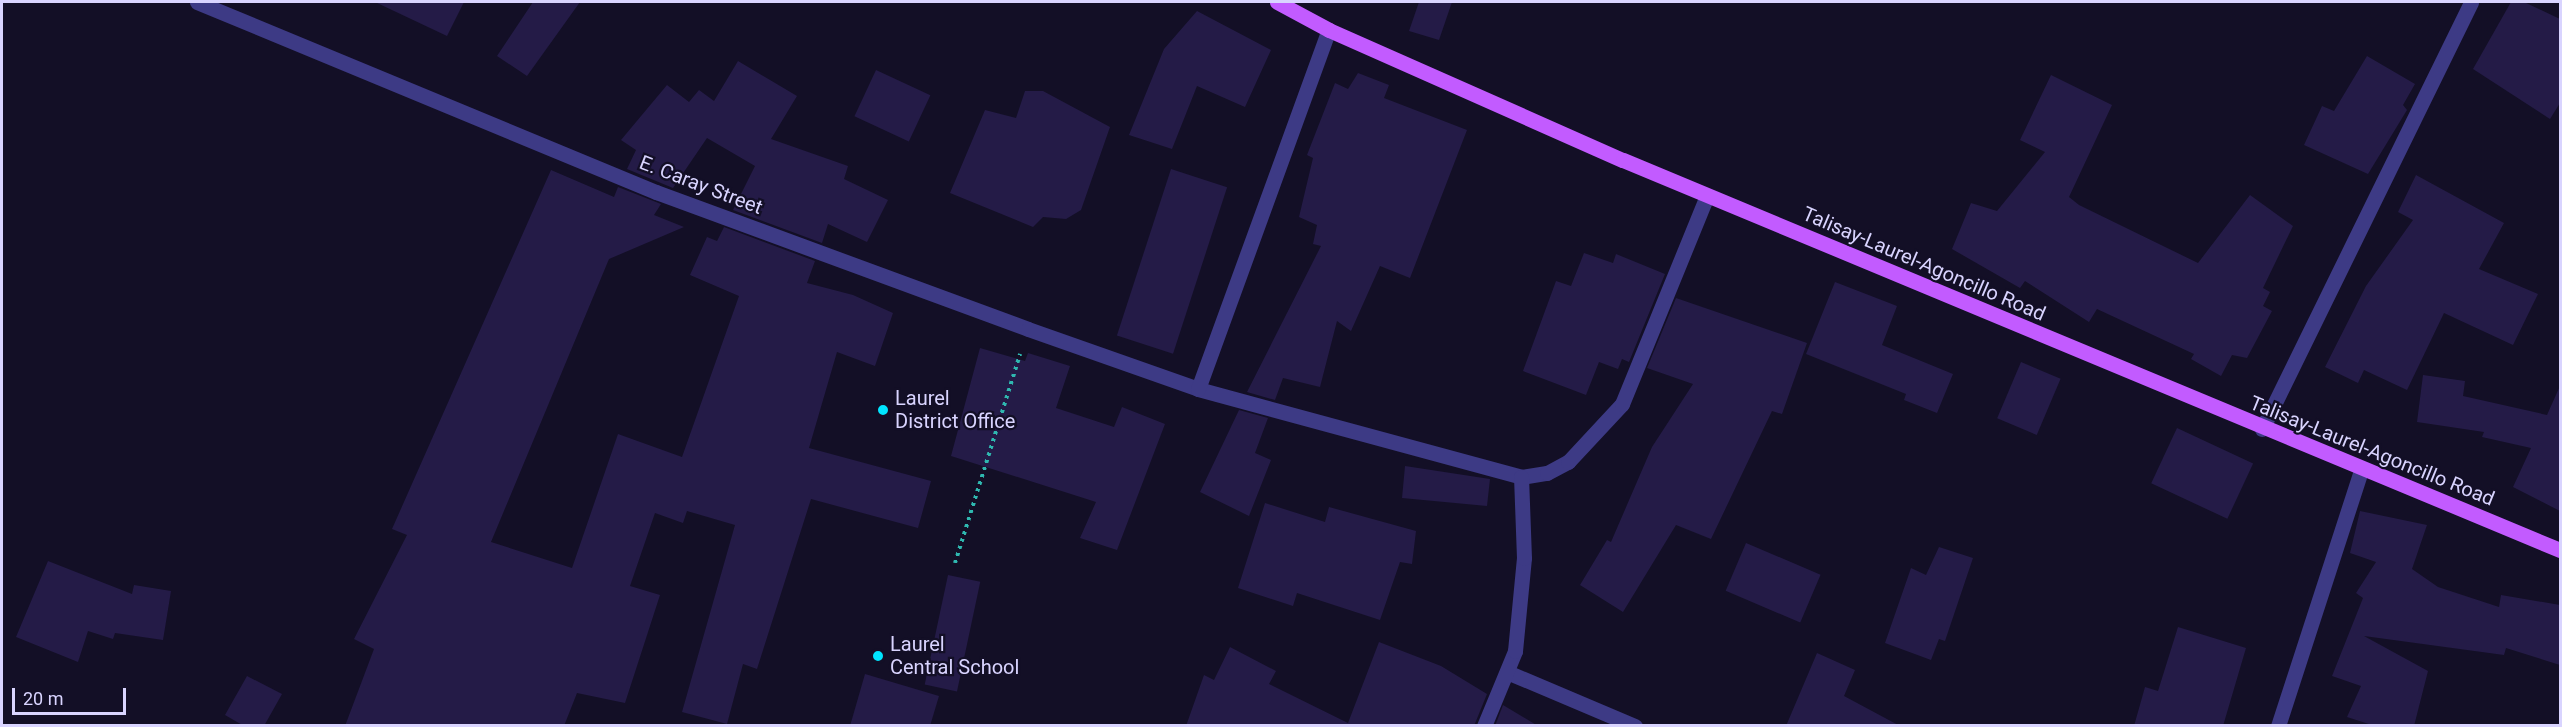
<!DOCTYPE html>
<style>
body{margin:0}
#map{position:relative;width:2562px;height:727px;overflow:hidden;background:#130f26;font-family:Roboto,sans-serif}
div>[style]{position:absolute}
.building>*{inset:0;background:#241b47;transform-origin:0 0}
.path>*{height:4px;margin-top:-2px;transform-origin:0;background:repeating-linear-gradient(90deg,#2fb8b0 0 3px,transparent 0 7.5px)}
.minor>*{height:15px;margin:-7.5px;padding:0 7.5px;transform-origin:7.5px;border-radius:7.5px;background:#3d3a85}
.major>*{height:15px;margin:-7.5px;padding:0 7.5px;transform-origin:7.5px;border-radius:7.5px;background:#c25bff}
.dots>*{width:16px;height:16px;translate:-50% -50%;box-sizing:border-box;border:3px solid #130f26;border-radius:50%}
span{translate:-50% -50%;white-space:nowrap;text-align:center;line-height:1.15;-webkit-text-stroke:4.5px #130f26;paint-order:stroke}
.street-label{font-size:20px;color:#d9d4ff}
.poi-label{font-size:20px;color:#d9d4ff}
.left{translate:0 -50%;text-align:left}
.frame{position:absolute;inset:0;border:3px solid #d9d4ff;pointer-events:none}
.scale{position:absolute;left:12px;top:688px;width:114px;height:27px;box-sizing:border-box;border:3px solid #d9d4ff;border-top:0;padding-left:8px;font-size:18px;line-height:21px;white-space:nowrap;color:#d9d4ff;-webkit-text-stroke:4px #130f26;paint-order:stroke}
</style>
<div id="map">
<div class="building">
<i style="clip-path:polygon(375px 2px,464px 2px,447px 36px)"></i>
<i style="clip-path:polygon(533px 2px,580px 2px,527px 76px,497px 56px)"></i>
<i style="clip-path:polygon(1419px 2px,1452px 2px,1439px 40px,1409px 31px)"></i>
<i style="clip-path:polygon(2511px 2px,2524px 2px,2560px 19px,2560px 103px,2550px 119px,2473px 69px)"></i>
<i style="clip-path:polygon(1197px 11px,1271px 50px,1245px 107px,1197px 86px,1172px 149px,1129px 135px,1164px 49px)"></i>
<i style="clip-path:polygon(2367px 56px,2415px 84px,2403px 105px,2407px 110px,2368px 174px,2304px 145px,2322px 106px,2334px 111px)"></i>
<i style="clip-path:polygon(738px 61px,797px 96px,771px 139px,848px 166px,844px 179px,888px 200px,867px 242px,828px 224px,822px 243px,733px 210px,755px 166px,707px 138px,673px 188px,627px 169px,636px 150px,621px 140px,667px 85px,689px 102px,699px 90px,714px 101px)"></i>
<i style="left:876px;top:70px;width:60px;height:51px;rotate:25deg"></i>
<i style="clip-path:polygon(1358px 73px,1389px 85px,1384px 98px,1467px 130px,1410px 278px,1380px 266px,1351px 331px,1337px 321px,1320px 387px,1283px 378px,1275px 400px,1247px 392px,1321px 246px,1313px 244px,1317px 225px,1299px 217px,1313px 158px,1307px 155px,1335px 83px,1348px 89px)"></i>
<i style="clip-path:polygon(2051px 75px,2112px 105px,2069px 197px,2079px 205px,2198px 263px,2250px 195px,2293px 226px,2263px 288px,2270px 292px,2263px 306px,2272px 311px,2247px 358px,2232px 355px,2221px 376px,2191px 359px,2194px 354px,2097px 309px,2089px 322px,2025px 281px,2020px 288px,1952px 249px,1971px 203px,1997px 211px,2045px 152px,2020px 140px)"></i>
<i style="clip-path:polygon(1025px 91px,1043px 91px,1110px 127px,1081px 210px,1066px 219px,1043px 217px,1033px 227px,950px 193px,985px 110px,1016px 118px)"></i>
<i style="left:1171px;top:169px;width:59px;height:175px;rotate:18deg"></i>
<i style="clip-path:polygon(551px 170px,614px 197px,618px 187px,661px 204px,654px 215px,684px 227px,609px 259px,491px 542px,572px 568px,618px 434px,682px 457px,739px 296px,690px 275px,707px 237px,717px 241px,724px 227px,815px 261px,807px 283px,853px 295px,893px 313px,875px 366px,837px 352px,809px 448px,931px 481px,918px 528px,811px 499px,757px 669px,743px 664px,727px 724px,682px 712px,735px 525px,687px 511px,683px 523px,655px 513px,630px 586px,660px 595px,625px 703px,577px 693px,564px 726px,345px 726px,374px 649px,354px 639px,407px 535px,392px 529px)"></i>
<i style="clip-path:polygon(2416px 175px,2504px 223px,2479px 269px,2538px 294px,2513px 345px,2444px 313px,2407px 390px,2364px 370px,2358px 383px,2325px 367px,2366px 286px,2413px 220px,2398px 212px)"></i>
<i style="clip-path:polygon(1584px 253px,1613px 263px,1616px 254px,1665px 274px,1629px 362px,1622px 359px,1618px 369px,1599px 362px,1586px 395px,1523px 371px,1556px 281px,1571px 286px)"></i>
<i style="clip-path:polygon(1835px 282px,1897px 306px,1882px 345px,1953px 374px,1937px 413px,1904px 400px,1906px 394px,1806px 354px)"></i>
<i style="clip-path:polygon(1676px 298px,1807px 343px,1782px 414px,1772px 411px,1711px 539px,1676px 525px,1623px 612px,1580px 585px,1607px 540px,1611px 542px,1652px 447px,1693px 384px,1647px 368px)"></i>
<i style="clip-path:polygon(980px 348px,1025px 361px,1028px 353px,1070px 366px,1056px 408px,1114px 427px,1122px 407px,1165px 424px,1117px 550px,1080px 538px,1096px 502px,951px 456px)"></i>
<i style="left:2021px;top:362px;width:43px;height:61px;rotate:23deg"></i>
<i style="clip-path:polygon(2423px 375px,2465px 381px,2463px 396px,2547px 415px,2560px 386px,2560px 511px,2513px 487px,2531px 448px,2482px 437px,2484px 432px,2417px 422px)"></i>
<i style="clip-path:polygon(1239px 410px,1268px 418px,1255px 453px,1271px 460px,1249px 516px,1200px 492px)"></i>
<i style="left:2177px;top:428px;width:84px;height:61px;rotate:25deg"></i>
<i style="clip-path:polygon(1405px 466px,1490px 479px,1487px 506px,1402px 498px)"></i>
<i style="clip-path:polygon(1265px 503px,1325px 522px,1329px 507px,1416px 531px,1412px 564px,1400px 562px,1380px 620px,1297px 593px,1293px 606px,1238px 588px)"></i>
<i style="clip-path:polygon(2360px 511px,2427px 525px,2412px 569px,2438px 587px,2499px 607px,2501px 595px,2560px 605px,2560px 665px,2506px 648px,2504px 655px,2364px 636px,2428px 671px,2414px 726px,2375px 726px,2347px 717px,2361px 686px,2332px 676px,2363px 598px,2356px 593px,2376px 562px,2350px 553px)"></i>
<i style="left:1746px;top:543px;width:81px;height:52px;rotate:23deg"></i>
<i style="clip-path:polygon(1939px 547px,1973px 558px,1945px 641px,1939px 639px,1931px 660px,1885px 643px,1911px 568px,1926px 575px)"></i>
<i style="clip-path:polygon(48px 561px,132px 594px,134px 585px,171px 591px,163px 640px,115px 633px,113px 639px,88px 631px,78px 662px,16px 637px)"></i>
<i style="left:948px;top:575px;width:33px;height:112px;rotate:12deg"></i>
<i style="clip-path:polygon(2178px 627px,2246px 648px,2223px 726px,2134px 726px,2145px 687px,2158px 691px)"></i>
<i style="clip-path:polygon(1379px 642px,1441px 666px,1487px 694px,1474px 726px,1186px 726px,1204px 675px,1214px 680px,1230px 647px,1276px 671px,1269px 684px,1348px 723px)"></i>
<i style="clip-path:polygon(1817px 653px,1855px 670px,1844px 696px,1900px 726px,1786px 726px)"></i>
<i style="clip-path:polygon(865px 674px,939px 696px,930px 726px,850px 726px)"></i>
<i style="clip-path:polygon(247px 676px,282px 694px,264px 726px,244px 726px,225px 715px)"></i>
<i style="clip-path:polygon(1503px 705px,1538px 726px,1495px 726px)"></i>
</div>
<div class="path">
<i style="left:955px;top:563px;width:219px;rotate:-72.7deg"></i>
</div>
<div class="minor">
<i style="left:197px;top:2px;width:497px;rotate:22.5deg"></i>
<i style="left:656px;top:192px;width:396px;rotate:20.2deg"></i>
<i style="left:1028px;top:329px;width:180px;rotate:19.4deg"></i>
<i style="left:1198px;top:389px;width:335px;rotate:15.2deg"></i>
<i style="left:1521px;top:477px;width:26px;rotate:-9deg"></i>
<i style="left:1547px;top:473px;width:24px;rotate:-28deg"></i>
<i style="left:1568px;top:462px;width:79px;rotate:-47deg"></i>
<i style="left:1622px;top:404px;width:225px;rotate:-67.8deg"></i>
<i style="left:1198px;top:389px;width:382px;rotate:-70deg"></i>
<i style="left:2262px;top:429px;width:475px;rotate:-63.9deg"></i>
<i style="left:1507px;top:672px;width:139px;rotate:22.9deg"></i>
<i style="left:1484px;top:726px;width:81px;rotate:-67.5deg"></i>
<i style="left:1515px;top:651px;width:93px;rotate:-84.5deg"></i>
<i style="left:1524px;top:558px;width:81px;rotate:-92.1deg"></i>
<i style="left:2278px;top:726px;width:269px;rotate:-72deg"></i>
</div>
<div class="major">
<i style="left:1277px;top:2px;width:59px;rotate:28.3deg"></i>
<i style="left:1329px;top:30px;width:321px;rotate:23.9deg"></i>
<i style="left:1623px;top:160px;width:1015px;rotate:22.6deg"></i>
</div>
<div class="dots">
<i style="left:883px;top:410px;background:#00e5ff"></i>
<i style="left:878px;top:656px;background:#00e5ff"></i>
</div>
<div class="street-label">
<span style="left:701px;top:185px;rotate:21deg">E. Caray Street</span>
<span style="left:1924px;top:264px;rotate:23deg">Talisay-Laurel-Agoncillo Road</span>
<span style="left:2372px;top:451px;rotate:22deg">Talisay-Laurel-Agoncillo Road</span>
</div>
<div class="poi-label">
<span class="left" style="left:895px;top:410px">Laurel<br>District Office</span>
<span class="left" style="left:890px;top:656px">Laurel<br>Central School</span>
</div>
<div class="frame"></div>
<div class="scale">20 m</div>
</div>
